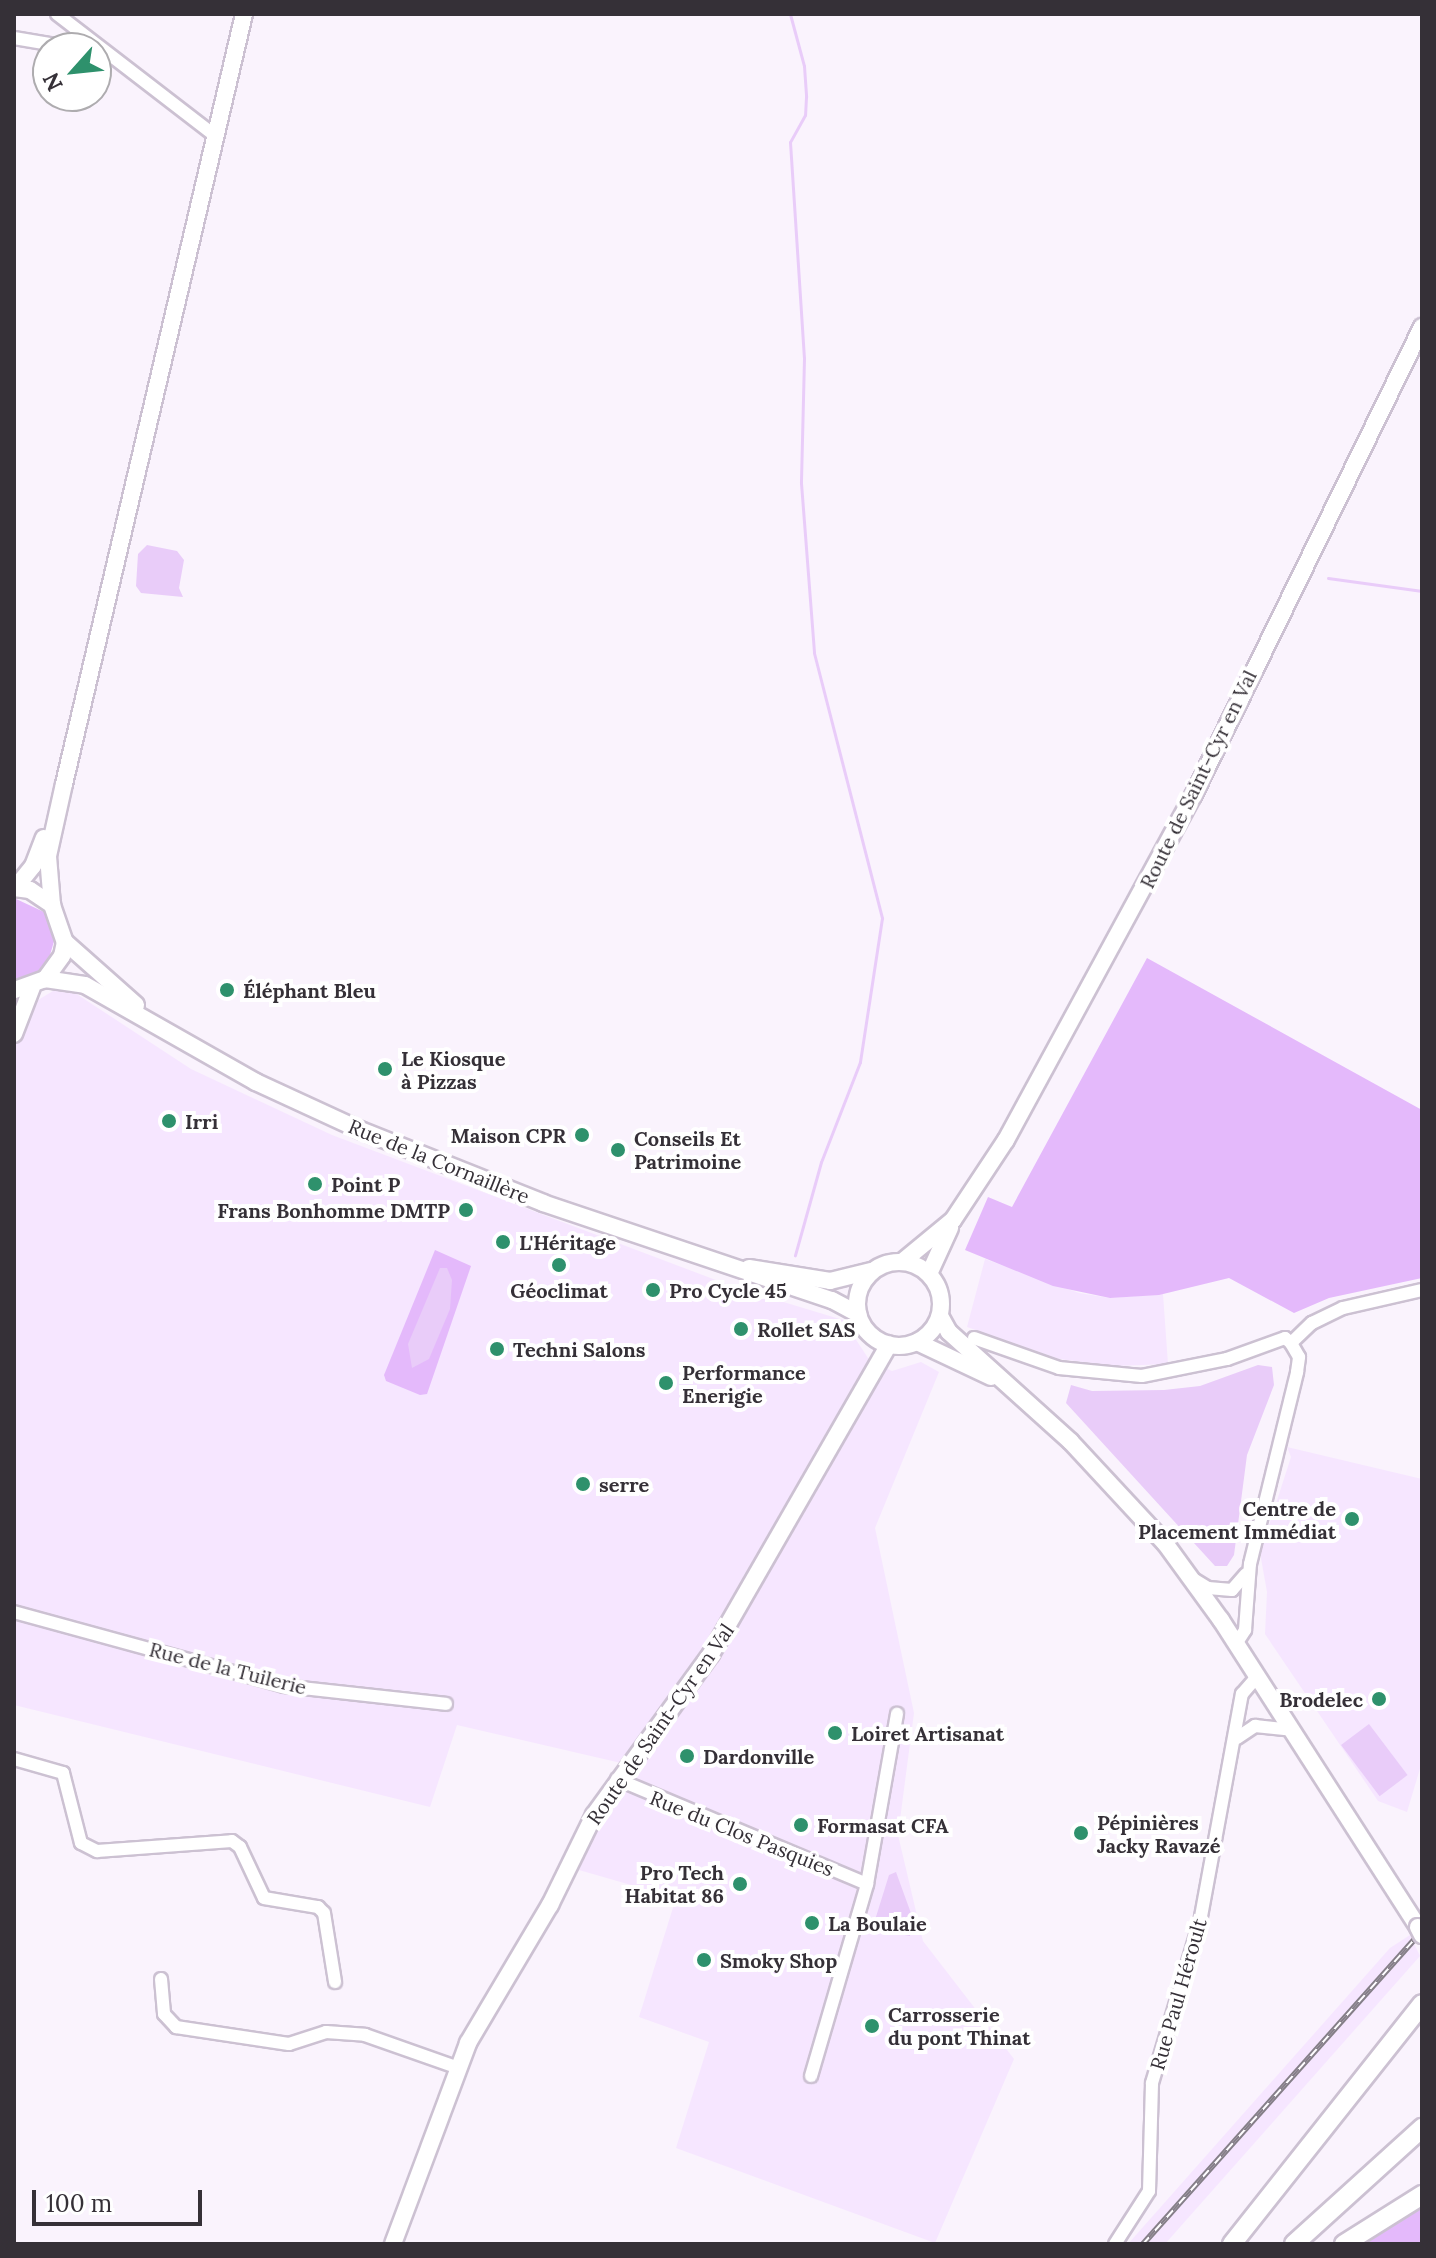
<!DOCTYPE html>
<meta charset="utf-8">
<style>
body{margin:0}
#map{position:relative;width:1436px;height:2258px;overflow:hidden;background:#faf3fd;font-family:Lora,serif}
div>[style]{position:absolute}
.built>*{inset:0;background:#f6e6ff}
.green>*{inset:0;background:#e4b9fb}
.water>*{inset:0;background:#e9ccf9;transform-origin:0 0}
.stream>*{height:3px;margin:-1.5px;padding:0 1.5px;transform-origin:1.5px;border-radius:1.5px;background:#e9ccf9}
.roads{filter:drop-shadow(2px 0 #ccc1d2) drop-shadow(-2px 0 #ccc1d2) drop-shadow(0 2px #ccc1d2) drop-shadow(0 -2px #ccc1d2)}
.street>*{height:12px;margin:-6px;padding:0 6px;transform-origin:6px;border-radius:6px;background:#fff}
.secondary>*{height:16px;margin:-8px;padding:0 8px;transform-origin:8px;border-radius:8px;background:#fff}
.secondary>.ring{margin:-8px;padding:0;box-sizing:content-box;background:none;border:16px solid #fff;border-radius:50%}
.primary>*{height:18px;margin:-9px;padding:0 9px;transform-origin:9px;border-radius:9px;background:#fff}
.rail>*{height:6px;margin-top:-3px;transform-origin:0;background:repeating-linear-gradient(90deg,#fff 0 9px,#857f88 0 18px);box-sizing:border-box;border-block:2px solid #857f88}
.bridges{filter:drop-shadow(2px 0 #ccc1d2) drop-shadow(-2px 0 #ccc1d2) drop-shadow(0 2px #ccc1d2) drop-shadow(0 -2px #ccc1d2)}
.secondary-bridge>*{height:16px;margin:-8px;padding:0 8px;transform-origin:8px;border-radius:8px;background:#fff}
.dots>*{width:22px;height:22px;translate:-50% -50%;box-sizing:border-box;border:4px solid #fff;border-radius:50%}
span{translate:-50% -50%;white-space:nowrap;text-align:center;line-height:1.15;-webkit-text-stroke:8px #fff;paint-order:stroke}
.street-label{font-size:20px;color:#353037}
.poi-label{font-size:20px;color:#353037;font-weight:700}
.left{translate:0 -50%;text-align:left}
.right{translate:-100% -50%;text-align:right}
.frame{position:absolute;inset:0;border:16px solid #353037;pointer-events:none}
.north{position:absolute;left:32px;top:32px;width:80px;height:80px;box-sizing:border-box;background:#fff;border:2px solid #aeacaf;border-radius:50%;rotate:243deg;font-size:22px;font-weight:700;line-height:32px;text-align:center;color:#353037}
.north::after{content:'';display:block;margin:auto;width:28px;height:36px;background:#2e916c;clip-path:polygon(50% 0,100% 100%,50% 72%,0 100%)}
.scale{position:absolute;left:32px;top:2190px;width:170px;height:36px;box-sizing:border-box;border:4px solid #353037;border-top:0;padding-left:10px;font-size:24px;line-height:28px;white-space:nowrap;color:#353037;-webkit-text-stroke:6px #fff;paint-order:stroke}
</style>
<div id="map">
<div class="built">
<i style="clip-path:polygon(53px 991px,72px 991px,191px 1069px,332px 1135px,737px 1288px,843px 1320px,870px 1361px,892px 1371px,921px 1362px,939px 1372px,875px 1528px,914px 1713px,898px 1835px,923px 1941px,1014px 2059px,935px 2243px,676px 2148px,709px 2042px,639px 2017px,676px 1898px,579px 1870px,621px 1763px,457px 1725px,430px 1807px,14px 1705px,14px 1017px,29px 1020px,38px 1000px)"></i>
<i style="clip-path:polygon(985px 1259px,1079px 1293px,1110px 1298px,1163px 1294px,1168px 1364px,1115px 1366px,1059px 1359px,967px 1327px)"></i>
<i style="clip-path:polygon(1287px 1447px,1422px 1479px,1422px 1762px,1407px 1812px,1378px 1801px,1265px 1634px,1267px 1592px,1260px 1553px,1291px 1457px)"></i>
<i style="clip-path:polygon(1410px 1935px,1420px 1956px,1165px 2244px,1128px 2244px,1390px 1948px)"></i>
</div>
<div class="green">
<i style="clip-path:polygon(14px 898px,44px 912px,55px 938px,47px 965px,37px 975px,14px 983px)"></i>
<i style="clip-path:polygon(1147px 958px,1422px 1110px,1422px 1278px,1329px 1298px,1294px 1313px,1229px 1278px,1159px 1295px,1110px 1298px,1053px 1286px,965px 1250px,988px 1197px,1012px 1207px)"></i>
<i style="clip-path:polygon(435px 1250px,471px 1266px,427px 1394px,420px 1395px,386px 1381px,384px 1375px)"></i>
<i style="clip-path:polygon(1422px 2205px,1422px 2244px,1361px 2244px)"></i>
</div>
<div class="water">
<i style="clip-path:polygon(147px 545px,177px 551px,184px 560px,179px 588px,183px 597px,141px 593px,136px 586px,138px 554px)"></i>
<i style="clip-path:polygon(440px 1268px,447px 1268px,452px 1280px,450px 1309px,429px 1359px,412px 1368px,408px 1344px)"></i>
<i style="clip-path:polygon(1258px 1365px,1272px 1367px,1274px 1385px,1247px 1455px,1234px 1555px,1227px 1566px,1215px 1566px,1066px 1403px,1071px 1385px,1092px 1391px,1164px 1390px,1200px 1386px)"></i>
<i style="left:1369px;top:1724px;width:64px;height:35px;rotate:53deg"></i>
<i style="clip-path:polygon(896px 1872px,912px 1916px,910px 1936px,888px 1932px,889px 1925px,875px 1920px,889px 1875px)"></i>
</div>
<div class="stream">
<i style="left:790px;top:14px;width:54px;rotate:74.9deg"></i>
<i style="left:804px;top:66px;width:31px;rotate:86deg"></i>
<i style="left:806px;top:97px;width:18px;rotate:93deg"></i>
<i style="left:805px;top:115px;width:31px;rotate:119deg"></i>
<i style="left:790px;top:142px;width:216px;rotate:86.3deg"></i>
<i style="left:804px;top:358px;width:125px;rotate:91.4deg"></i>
<i style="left:801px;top:483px;width:170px;rotate:85.6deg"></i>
<i style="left:814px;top:653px;width:274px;rotate:75.6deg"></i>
<i style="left:882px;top:918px;width:146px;rotate:98.7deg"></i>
<i style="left:860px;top:1062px;width:107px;rotate:111.3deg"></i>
<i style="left:821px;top:1162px;width:97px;rotate:105.6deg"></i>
<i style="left:1328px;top:578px;width:95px;rotate:7.9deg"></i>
</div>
<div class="roads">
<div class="street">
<i style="left:57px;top:14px;width:202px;rotate:37.6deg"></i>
<i style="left:14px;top:38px;width:60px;rotate:9.6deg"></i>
<i style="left:974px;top:1338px;width:90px;rotate:19.4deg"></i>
<i style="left:1059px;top:1368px;width:83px;rotate:5.5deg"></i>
<i style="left:1142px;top:1376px;width:87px;rotate:-11.3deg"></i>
<i style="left:1227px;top:1359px;width:62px;rotate:-19.9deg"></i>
<i style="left:1285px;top:1338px;width:8px;rotate:40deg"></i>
<i style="left:1291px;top:1343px;width:29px;rotate:-44deg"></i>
<i style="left:1312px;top:1323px;width:34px;rotate:-26deg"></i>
<i style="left:1343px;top:1308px;width:81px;rotate:-12.8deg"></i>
<i style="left:1195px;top:1580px;width:15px;rotate:32deg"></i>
<i style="left:1208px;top:1588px;width:24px;rotate:5deg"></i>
<i style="left:1232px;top:1590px;width:21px;rotate:-49deg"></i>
<i style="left:14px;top:1612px;width:280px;rotate:15.3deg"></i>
<i style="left:284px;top:1686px;width:163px;rotate:6.3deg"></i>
<i style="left:1236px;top:1644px;width:17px;rotate:-57deg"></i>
<i style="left:1245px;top:1630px;width:66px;rotate:-85.7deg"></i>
<i style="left:1250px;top:1564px;width:198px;rotate:-76.2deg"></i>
<i style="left:1297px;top:1372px;width:15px;rotate:-82deg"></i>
<i style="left:1299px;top:1357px;width:16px;rotate:-120deg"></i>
<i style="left:1237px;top:1738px;width:22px;rotate:-34deg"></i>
<i style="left:1255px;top:1726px;width:37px;rotate:6deg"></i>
<i style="left:14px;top:1759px;width:51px;rotate:15.9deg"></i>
<i style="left:63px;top:1773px;width:72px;rotate:75.6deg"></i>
<i style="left:81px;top:1843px;width:18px;rotate:27deg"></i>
<i style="left:97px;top:1851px;width:135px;rotate:-4.2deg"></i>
<i style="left:232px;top:1841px;width:10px;rotate:37deg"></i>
<i style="left:240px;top:1847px;width:56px;rotate:64.8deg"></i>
<i style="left:264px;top:1898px;width:55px;rotate:9.5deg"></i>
<i style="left:318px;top:1907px;width:8px;rotate:45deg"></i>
<i style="left:324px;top:1913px;width:70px;rotate:80.9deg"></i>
<i style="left:617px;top:1779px;width:271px;rotate:22.8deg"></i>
<i style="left:161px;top:1979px;width:35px;rotate:85deg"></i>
<i style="left:164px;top:2014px;width:18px;rotate:47deg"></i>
<i style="left:176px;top:2027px;width:114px;rotate:8.6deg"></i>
<i style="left:289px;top:2044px;width:39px;rotate:-18deg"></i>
<i style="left:326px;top:2032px;width:39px;rotate:4deg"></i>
<i style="left:365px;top:2035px;width:96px;rotate:19.4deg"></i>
<i style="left:811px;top:2076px;width:200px;rotate:-73.7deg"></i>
<i style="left:867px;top:1884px;width:173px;rotate:-80deg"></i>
<i style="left:1115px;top:2244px;width:63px;rotate:-57.3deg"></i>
<i style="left:1149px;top:2191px;width:108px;rotate:-88.4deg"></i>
<i style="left:1152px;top:2083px;width:168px;rotate:-73.4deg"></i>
<i style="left:1200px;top:1922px;width:232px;rotate:-79.6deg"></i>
<i style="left:1242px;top:1694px;width:23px;rotate:-49deg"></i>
</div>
<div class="secondary">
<i style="left:16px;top:887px;width:27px;rotate:-51deg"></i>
<i style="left:33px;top:866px;width:30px;rotate:-69deg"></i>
<i style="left:14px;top:888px;width:16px;rotate:7deg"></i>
<i style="left:30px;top:890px;width:27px;rotate:34deg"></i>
<i style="left:52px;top:905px;width:39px;rotate:71deg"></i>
<i style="left:65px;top:942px;width:14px;rotate:102deg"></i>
<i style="left:62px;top:956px;width:29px;rotate:126deg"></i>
<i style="left:45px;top:979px;width:33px;rotate:160deg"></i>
<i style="left:52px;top:905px;width:49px;rotate:-94.7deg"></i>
<i style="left:48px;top:856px;width:74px;rotate:-77.5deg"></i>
<i style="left:64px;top:784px;width:791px;rotate:-76.84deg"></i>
<i style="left:65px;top:942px;width:95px;rotate:41.6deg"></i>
<i style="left:45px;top:979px;width:40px;rotate:8.5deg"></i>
<i style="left:85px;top:985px;width:197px;rotate:29.6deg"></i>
<i style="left:256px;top:1082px;width:115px;rotate:24.8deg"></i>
<i style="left:360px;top:1130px;width:197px;rotate:21.7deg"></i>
<i style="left:543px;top:1203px;width:305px;rotate:18.6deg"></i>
<i style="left:832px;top:1300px;width:30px;rotate:28deg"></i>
<i style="left:14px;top:1034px;width:50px;rotate:-69deg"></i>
<i class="ring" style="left:857px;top:1262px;width:68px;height:68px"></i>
<i style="left:902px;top:1262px;width:66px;rotate:-39.5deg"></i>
<i style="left:953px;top:1220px;width:96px;rotate:-56.5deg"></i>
<i style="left:1006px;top:1140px;width:392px;rotate:-61.5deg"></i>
<i style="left:1193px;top:796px;width:522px;rotate:-63.97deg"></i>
<i style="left:749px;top:1268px;width:82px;rotate:9.1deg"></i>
<i style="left:830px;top:1281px;width:42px;rotate:-13.7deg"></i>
<i style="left:929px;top:1274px;width:51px;rotate:-65.5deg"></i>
<i style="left:940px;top:1316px;width:18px;rotate:61deg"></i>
<i style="left:949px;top:1332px;width:164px;rotate:42deg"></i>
<i style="left:1071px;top:1442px;width:138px;rotate:47.1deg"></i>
<i style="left:1165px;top:1543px;width:95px;rotate:54deg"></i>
<i style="left:1221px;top:1620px;width:365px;rotate:57.3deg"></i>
<i style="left:917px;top:1342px;width:82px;rotate:25.3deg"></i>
<i style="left:393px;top:2244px;width:215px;rotate:-69.5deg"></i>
<i style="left:468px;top:2043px;width:161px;rotate:-59.3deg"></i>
<i style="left:550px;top:1905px;width:100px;rotate:-63.9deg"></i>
<i style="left:594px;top:1815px;width:199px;rotate:-54deg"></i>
<i style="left:711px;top:1654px;width:357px;rotate:-60.1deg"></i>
</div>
<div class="primary">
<i style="left:1232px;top:2244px;width:306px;rotate:-51.6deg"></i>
<i style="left:1294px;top:2244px;width:173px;rotate:-42.2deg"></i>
<i style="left:1344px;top:2244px;width:92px;rotate:-32.1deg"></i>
</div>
</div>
<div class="rail">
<i style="left:1143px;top:2244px;width:419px;rotate:-48.3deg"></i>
</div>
<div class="bridges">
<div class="secondary-bridge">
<i style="left:1418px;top:1927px;width:9px;rotate:63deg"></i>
</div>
</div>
<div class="dots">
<i style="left:227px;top:990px;background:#2e916c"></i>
<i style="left:385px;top:1069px;background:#2e916c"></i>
<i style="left:169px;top:1121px;background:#2e916c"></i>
<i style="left:582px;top:1135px;background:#2e916c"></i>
<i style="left:618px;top:1150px;background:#2e916c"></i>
<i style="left:315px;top:1184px;background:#2e916c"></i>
<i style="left:466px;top:1210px;background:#2e916c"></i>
<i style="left:503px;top:1242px;background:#2e916c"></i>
<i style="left:559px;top:1265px;background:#2e916c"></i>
<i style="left:653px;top:1290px;background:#2e916c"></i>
<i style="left:741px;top:1329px;background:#2e916c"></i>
<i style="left:497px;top:1349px;background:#2e916c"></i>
<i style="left:666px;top:1383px;background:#2e916c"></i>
<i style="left:583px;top:1484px;background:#2e916c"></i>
<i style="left:1352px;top:1519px;background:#2e916c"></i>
<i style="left:1379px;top:1699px;background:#2e916c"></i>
<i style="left:835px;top:1733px;background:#2e916c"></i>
<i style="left:687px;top:1756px;background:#2e916c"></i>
<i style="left:801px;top:1825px;background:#2e916c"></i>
<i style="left:1081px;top:1833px;background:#2e916c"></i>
<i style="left:740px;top:1884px;background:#2e916c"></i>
<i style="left:812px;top:1923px;background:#2e916c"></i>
<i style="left:704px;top:1960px;background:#2e916c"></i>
<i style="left:872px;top:2026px;background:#2e916c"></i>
</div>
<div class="street-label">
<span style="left:1198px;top:779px;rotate:-64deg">Route de Saint-Cyr en Val</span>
<span style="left:439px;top:1161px;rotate:22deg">Rue de la Cornaillère</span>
<span style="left:228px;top:1668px;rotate:14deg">Rue de la Tuilerie</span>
<span style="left:660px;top:1724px;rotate:-55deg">Route de Saint-Cyr en Val</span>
<span style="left:742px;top:1833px;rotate:22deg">Rue du Clos Pasquies</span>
<span style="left:1178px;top:1994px;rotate:-74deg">Rue Paul Héroult</span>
</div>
<div class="poi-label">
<span class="left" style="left:243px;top:990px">Éléphant Bleu</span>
<span class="left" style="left:401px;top:1070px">Le Kiosque<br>à Pizzas</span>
<span class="left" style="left:185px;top:1121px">Irri</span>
<span class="right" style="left:566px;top:1135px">Maison CPR</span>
<span class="left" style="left:634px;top:1150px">Conseils Et<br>Patrimoine</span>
<span class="left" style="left:331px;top:1184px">Point P</span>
<span class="right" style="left:450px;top:1210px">Frans Bonhomme DMTP</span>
<span class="left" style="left:519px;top:1242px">L'Héritage</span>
<span style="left:559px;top:1290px">Géoclimat</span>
<span class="left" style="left:669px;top:1290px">Pro Cycle 45</span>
<span class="left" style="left:757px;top:1329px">Rollet SAS</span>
<span class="left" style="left:513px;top:1349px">Techni Salons</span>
<span class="left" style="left:682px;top:1384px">Performance<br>Enerigie</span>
<span class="left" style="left:599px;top:1484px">serre</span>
<span class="right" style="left:1336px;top:1520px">Centre de<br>Placement Immédiat</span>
<span class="right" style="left:1363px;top:1699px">Brodelec</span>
<span class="left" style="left:851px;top:1733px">Loiret Artisanat</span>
<span class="left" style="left:703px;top:1756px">Dardonville</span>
<span class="left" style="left:1097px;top:1834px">Pépinières<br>Jacky Ravazé</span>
<span class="left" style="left:817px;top:1825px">Formasat CFA</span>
<span class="right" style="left:724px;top:1884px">Pro Tech<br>Habitat 86</span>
<span class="left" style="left:828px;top:1923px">La Boulaie</span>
<span class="left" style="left:720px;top:1960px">Smoky Shop</span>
<span class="left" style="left:888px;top:2026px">Carrosserie<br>du pont Thinat</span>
</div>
<div class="frame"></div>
<div class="north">N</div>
<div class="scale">100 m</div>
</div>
